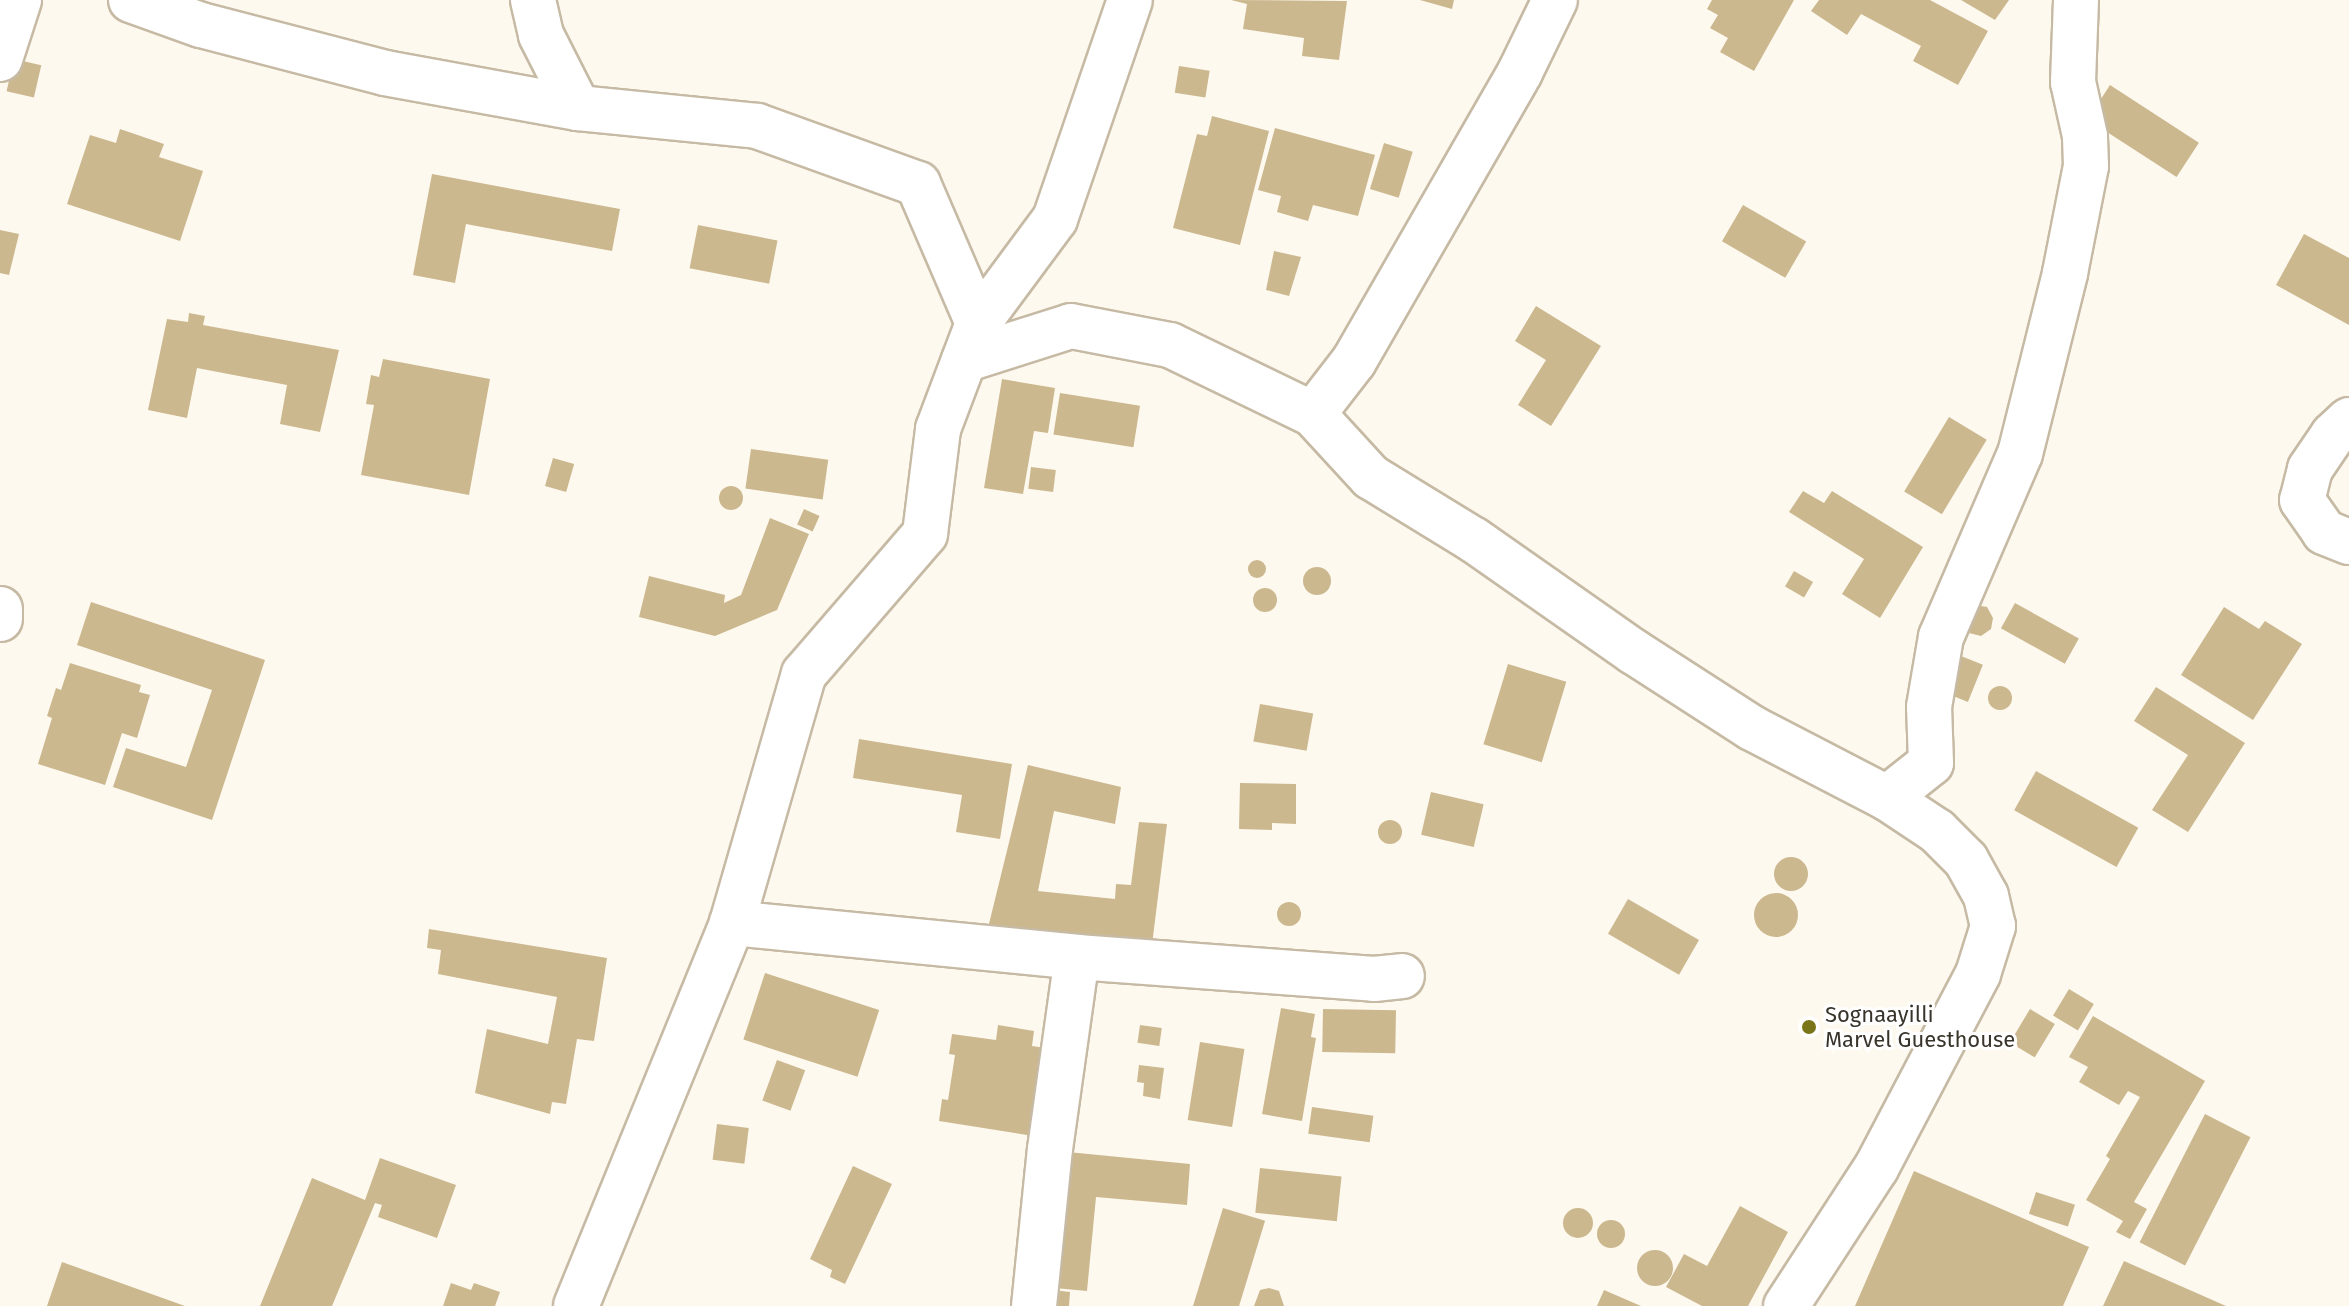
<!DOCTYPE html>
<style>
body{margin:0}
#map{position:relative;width:2349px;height:1306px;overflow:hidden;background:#fef9ef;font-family:"Fira Sans",sans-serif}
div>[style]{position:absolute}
.building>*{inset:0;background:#ccb88f;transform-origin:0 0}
.round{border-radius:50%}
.roads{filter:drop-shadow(2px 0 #c6baa4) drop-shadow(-2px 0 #c6baa4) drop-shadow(0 2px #c6baa4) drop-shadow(0 -2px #c6baa4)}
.street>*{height:44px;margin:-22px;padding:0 22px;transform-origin:22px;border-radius:22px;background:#fff}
.dots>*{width:22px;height:22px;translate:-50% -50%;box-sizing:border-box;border:4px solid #fff;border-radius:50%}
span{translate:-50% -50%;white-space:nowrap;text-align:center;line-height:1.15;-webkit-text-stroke:6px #fff;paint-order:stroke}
.poi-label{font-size:22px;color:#39342b}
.left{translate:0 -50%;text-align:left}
</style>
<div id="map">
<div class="building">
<i style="clip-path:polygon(1231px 0,1347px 1px,1339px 60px,1302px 56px,1304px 38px,1243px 29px,1247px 4px)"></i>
<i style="clip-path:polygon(1420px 0,1454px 0,1452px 9px)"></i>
<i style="clip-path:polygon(1712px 0,1794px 0,1754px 71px,1720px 52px,1728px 38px,1710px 28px,1718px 15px,1707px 9px)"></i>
<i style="clip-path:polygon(1819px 0,1930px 0,1988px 31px,1958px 85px,1913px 61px,1921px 46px,1861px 14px,1847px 35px,1811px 11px)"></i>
<i style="clip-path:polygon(1961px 0,2009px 0,1995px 20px)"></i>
<i style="left:14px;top:59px;width:28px;height:33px;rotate:13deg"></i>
<i style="left:1179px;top:66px;width:31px;height:27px;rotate:9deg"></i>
<i style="left:2110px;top:85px;width:106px;height:41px;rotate:33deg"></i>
<i style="clip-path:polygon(1212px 116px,1269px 131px,1240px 245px,1173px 228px,1197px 134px,1207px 136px)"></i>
<i style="clip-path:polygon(1275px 128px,1375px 155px,1358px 216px,1313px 205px,1308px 221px,1277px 212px,1281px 196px,1258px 190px)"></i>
<i style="clip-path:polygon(120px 129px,164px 144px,159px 157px,203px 171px,180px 241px,67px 204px,90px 135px,116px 143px)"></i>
<i style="left:1384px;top:143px;width:30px;height:48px;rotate:17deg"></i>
<i style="clip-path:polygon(432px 174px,620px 209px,612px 251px,466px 224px,455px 283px,413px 275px)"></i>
<i style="left:1743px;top:205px;width:73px;height:42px;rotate:30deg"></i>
<i style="left:698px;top:225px;width:81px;height:44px;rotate:11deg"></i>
<i style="clip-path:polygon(0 230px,19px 234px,9px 275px,0 273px)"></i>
<i style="clip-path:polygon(2304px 234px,2349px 258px,2349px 325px,2276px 285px)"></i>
<i style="clip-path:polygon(1274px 251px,1301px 257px,1289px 296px,1266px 290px)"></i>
<i style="clip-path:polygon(1536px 306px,1601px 346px,1551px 426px,1518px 405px,1546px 360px,1515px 341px)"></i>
<i style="clip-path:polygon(189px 313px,205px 316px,203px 325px,339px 350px,320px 432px,280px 424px,287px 385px,197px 368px,187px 418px,148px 410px,167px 319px,188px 322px)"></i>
<i style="clip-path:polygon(383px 359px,490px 379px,469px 495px,361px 475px,374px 405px,366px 404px,371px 375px,379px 377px)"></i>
<i style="clip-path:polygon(1002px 379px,1055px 388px,1048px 433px,1034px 431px,1023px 494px,984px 488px)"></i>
<i style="left:1060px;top:393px;width:81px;height:42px;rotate:9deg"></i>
<i style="left:1949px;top:417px;width:44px;height:87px;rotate:31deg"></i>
<i style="left:751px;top:449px;width:78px;height:40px;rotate:8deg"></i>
<i style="left:553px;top:458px;width:22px;height:29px;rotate:16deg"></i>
<i style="left:1031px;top:467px;width:25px;height:22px;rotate:7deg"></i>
<i class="round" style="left:719px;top:486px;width:24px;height:24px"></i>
<i style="clip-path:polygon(1803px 491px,1824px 503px,1832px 491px,1923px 547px,1880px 618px,1842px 594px,1864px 559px,1789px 512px)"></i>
<i style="left:804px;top:509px;width:17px;height:17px;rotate:24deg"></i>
<i style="clip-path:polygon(770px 518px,809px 534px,777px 610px,715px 636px,639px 617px,649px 576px,725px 595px,724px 603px,741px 595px)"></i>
<i class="round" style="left:1248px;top:560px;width:18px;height:18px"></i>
<i class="round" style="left:1303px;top:567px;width:28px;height:28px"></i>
<i style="left:1794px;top:571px;width:22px;height:18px;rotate:30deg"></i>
<i class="round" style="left:1253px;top:588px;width:24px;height:24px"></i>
<i style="clip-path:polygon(91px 602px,265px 660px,212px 820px,113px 787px,126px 748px,186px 767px,212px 690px,77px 645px)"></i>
<i style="left:2015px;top:603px;width:73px;height:29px;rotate:29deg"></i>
<i style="clip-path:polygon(1975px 605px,1987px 607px,1993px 618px,1991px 629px,1981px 636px,1969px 633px,1962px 623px)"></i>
<i style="clip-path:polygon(2224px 607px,2259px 629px,2265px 621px,2302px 644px,2253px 720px,2181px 675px)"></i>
<i style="left:1956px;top:654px;width:29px;height:40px;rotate:22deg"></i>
<i style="clip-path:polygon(70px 663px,141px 685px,139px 692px,150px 695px,137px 738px,122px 733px,105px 785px,38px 764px,52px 718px,47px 716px,56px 688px,61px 690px)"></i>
<i style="left:1508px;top:664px;width:61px;height:84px;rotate:17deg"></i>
<i class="round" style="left:1988px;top:686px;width:24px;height:24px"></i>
<i style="clip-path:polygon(2156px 687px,2245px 743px,2188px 832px,2152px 810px,2188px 755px,2134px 721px)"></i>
<i style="left:1260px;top:704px;width:54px;height:38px;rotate:10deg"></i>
<i style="clip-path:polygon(859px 739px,1012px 764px,1000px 839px,956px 832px,962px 795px,853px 778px)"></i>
<i style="clip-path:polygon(1028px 765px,1121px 787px,1115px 824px,1054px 811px,1038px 891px,1115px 899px,1116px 884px,1131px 885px,1139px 822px,1167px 824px,1151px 953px,986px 936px)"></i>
<i style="left:2036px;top:771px;width:117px;height:45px;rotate:29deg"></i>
<i style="clip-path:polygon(1240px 783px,1296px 784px,1296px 824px,1272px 823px,1272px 830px,1239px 829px)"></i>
<i style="left:1431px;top:792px;width:54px;height:44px;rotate:13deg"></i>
<i class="round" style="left:1378px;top:820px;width:24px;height:24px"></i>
<i class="round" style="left:1774px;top:857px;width:34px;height:34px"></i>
<i class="round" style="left:1754px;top:893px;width:44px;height:44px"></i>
<i style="left:1628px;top:899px;width:82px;height:40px;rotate:30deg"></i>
<i class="round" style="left:1277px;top:902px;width:24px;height:24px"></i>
<i style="clip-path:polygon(429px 929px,607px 958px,594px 1041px,577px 1039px,566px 1104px,552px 1102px,550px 1114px,475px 1093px,487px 1029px,548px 1044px,557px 997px,438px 974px,441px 950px,427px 948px)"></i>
<i style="left:765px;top:973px;width:120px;height:70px;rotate:18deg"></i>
<i style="left:2069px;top:989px;width:29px;height:31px;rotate:31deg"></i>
<i style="clip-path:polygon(1281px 1008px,1315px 1014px,1311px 1037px,1316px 1038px,1302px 1121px,1262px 1114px)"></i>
<i style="left:1323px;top:1009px;width:73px;height:43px;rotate:1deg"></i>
<i style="left:2030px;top:1009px;width:29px;height:39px;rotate:31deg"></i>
<i style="clip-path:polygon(2093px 1016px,2205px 1081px,2134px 1202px,2147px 1209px,2130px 1239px,2116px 1232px,2123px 1221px,2086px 1200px,2110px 1159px,2106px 1156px,2140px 1097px,2128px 1091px,2119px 1105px,2079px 1082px,2088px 1067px,2069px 1057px)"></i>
<i style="clip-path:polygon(998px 1025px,1034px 1031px,1032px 1046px,1059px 1050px,1046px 1138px,939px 1121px,942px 1099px,948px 1100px,955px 1055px,949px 1054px,952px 1034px,996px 1040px)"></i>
<i style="left:1140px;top:1025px;width:22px;height:18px;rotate:8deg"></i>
<i style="left:1200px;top:1042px;width:45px;height:79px;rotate:9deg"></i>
<i style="left:777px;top:1060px;width:30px;height:43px;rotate:20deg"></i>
<i style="clip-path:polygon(1139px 1065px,1164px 1068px,1160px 1099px,1143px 1096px,1144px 1083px,1137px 1082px)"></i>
<i style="left:1312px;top:1107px;width:62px;height:27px;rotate:8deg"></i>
<i style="left:2205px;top:1114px;width:51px;height:144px;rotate:27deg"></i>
<i style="left:717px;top:1124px;width:32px;height:36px;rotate:7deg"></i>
<i style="clip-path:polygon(1058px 1151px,1190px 1164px,1187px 1205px,1096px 1197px,1087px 1291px,1044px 1287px)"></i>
<i style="clip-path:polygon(380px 1158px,456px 1185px,437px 1238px,378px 1217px,382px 1205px,375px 1203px,332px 1306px,260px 1306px,312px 1178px,365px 1200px)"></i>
<i style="clip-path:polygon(853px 1166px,892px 1184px,845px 1284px,830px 1277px,832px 1270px,810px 1259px)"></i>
<i style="left:1260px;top:1168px;width:82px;height:45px;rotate:6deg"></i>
<i style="clip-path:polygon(1914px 1171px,2089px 1247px,2063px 1306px,1855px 1306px)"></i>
<i style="left:2036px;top:1192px;width:41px;height:23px;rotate:18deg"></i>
<i style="clip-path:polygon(1740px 1206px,1788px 1232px,1748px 1306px,1702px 1306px,1666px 1287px,1684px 1254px,1707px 1266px)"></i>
<i class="round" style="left:1563px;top:1208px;width:30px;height:30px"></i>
<i style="left:1223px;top:1208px;width:44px;height:103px;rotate:17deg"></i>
<i class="round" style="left:1597px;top:1220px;width:28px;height:28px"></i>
<i class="round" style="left:1637px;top:1250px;width:36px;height:36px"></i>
<i style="clip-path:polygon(2124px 1261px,2226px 1306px,2103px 1306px)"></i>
<i style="clip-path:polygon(62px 1262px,185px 1306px,47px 1306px)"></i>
<i style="clip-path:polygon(451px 1283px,471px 1290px,474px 1283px,500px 1292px,495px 1306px,443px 1306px)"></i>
<i style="clip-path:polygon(1269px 1288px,1279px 1291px,1284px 1306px,1254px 1306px,1260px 1290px)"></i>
<i style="clip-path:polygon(1044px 1289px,1070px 1292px,1069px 1306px,1042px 1306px)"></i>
<i style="clip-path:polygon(1604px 1290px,1641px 1306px,1597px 1306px)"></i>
</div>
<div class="roads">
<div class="street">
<i style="left:131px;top:0;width:74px;rotate:19.7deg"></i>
<i style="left:201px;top:25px;width:190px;rotate:14.6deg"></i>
<i style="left:385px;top:73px;width:196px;rotate:10.3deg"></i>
<i style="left:578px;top:108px;width:180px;rotate:5.7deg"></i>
<i style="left:757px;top:126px;width:171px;rotate:19.8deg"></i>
<i style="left:918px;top:184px;width:151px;rotate:66.7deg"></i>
<i style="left:533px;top:0;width:36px;rotate:77deg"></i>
<i style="left:541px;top:35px;width:82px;rotate:63.1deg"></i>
<i style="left:0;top:59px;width:62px;rotate:-72.1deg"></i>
<i style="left:964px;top:360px;width:112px;rotate:-17.6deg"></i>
<i style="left:1071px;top:326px;width:101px;rotate:10.9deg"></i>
<i style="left:1170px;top:345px;width:159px;rotate:25.8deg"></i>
<i style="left:1313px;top:414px;width:86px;rotate:47.4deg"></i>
<i style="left:1371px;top:477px;width:121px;rotate:31.5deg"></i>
<i style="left:1474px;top:540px;width:195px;rotate:35deg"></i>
<i style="left:1634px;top:652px;width:140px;rotate:32.8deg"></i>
<i style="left:1752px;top:728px;width:152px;rotate:27.4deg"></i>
<i style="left:1887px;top:798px;width:60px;rotate:33.4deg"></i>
<i style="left:1937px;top:831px;width:41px;rotate:45deg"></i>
<i style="left:1966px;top:860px;width:41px;rotate:60.9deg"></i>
<i style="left:1986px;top:896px;width:31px;rotate:77deg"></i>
<i style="left:1993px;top:926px;width:50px;rotate:107.4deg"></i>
<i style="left:1978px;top:974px;width:219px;rotate:117.7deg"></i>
<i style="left:1876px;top:1168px;width:165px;rotate:123.1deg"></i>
<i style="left:1313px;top:414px;width:67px;rotate:-52.3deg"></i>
<i style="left:1354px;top:361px;width:333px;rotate:-60.1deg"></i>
<i style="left:1520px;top:72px;width:80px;rotate:-64.1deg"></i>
<i style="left:2349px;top:420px;width:22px;rotate:137deg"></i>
<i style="left:2333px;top:435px;width:41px;rotate:124.1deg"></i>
<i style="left:2310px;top:469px;width:32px;rotate:104deg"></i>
<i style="left:2302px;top:500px;width:39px;rotate:55deg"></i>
<i style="left:2324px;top:532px;width:27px;rotate:22deg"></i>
<i style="left:0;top:609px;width:10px;rotate:90deg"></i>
<i style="left:1887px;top:798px;width:56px;rotate:-38.5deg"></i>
<i style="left:1931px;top:763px;width:56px;rotate:-92deg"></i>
<i style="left:1929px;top:707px;width:71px;rotate:-80.3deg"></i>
<i style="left:1941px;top:637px;width:199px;rotate:-66.7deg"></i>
<i style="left:2020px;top:454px;width:187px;rotate:-76deg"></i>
<i style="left:2065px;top:273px;width:109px;rotate:-78.9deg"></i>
<i style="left:2086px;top:166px;width:30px;rotate:-92deg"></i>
<i style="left:2085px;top:136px;width:55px;rotate:-102.5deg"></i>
<i style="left:2073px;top:82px;width:82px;rotate:-87.9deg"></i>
<i style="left:732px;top:923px;width:347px;rotate:5.6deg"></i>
<i style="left:1077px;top:957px;width:298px;rotate:4.2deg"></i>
<i style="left:1374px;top:979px;width:28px;rotate:-6deg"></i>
<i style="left:576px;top:1306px;width:414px;rotate:-67.8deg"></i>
<i style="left:732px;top:923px;width:259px;rotate:-73.9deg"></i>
<i style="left:804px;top:674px;width:185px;rotate:-49.2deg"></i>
<i style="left:925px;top:534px;width:106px;rotate:-82.9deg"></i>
<i style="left:938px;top:429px;width:113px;rotate:-69.3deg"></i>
<i style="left:978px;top:323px;width:129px;rotate:-53.5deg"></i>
<i style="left:1055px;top:219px;width:231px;rotate:-71.1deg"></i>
<i style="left:1034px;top:1306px;width:158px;rotate:-84.2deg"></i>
<i style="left:1050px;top:1149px;width:194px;rotate:-82deg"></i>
</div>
</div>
<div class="dots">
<i style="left:1809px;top:1027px;background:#7a7519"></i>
</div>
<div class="poi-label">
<span class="left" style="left:1825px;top:1027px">Sognaayilli<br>Marvel Guesthouse</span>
</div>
</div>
